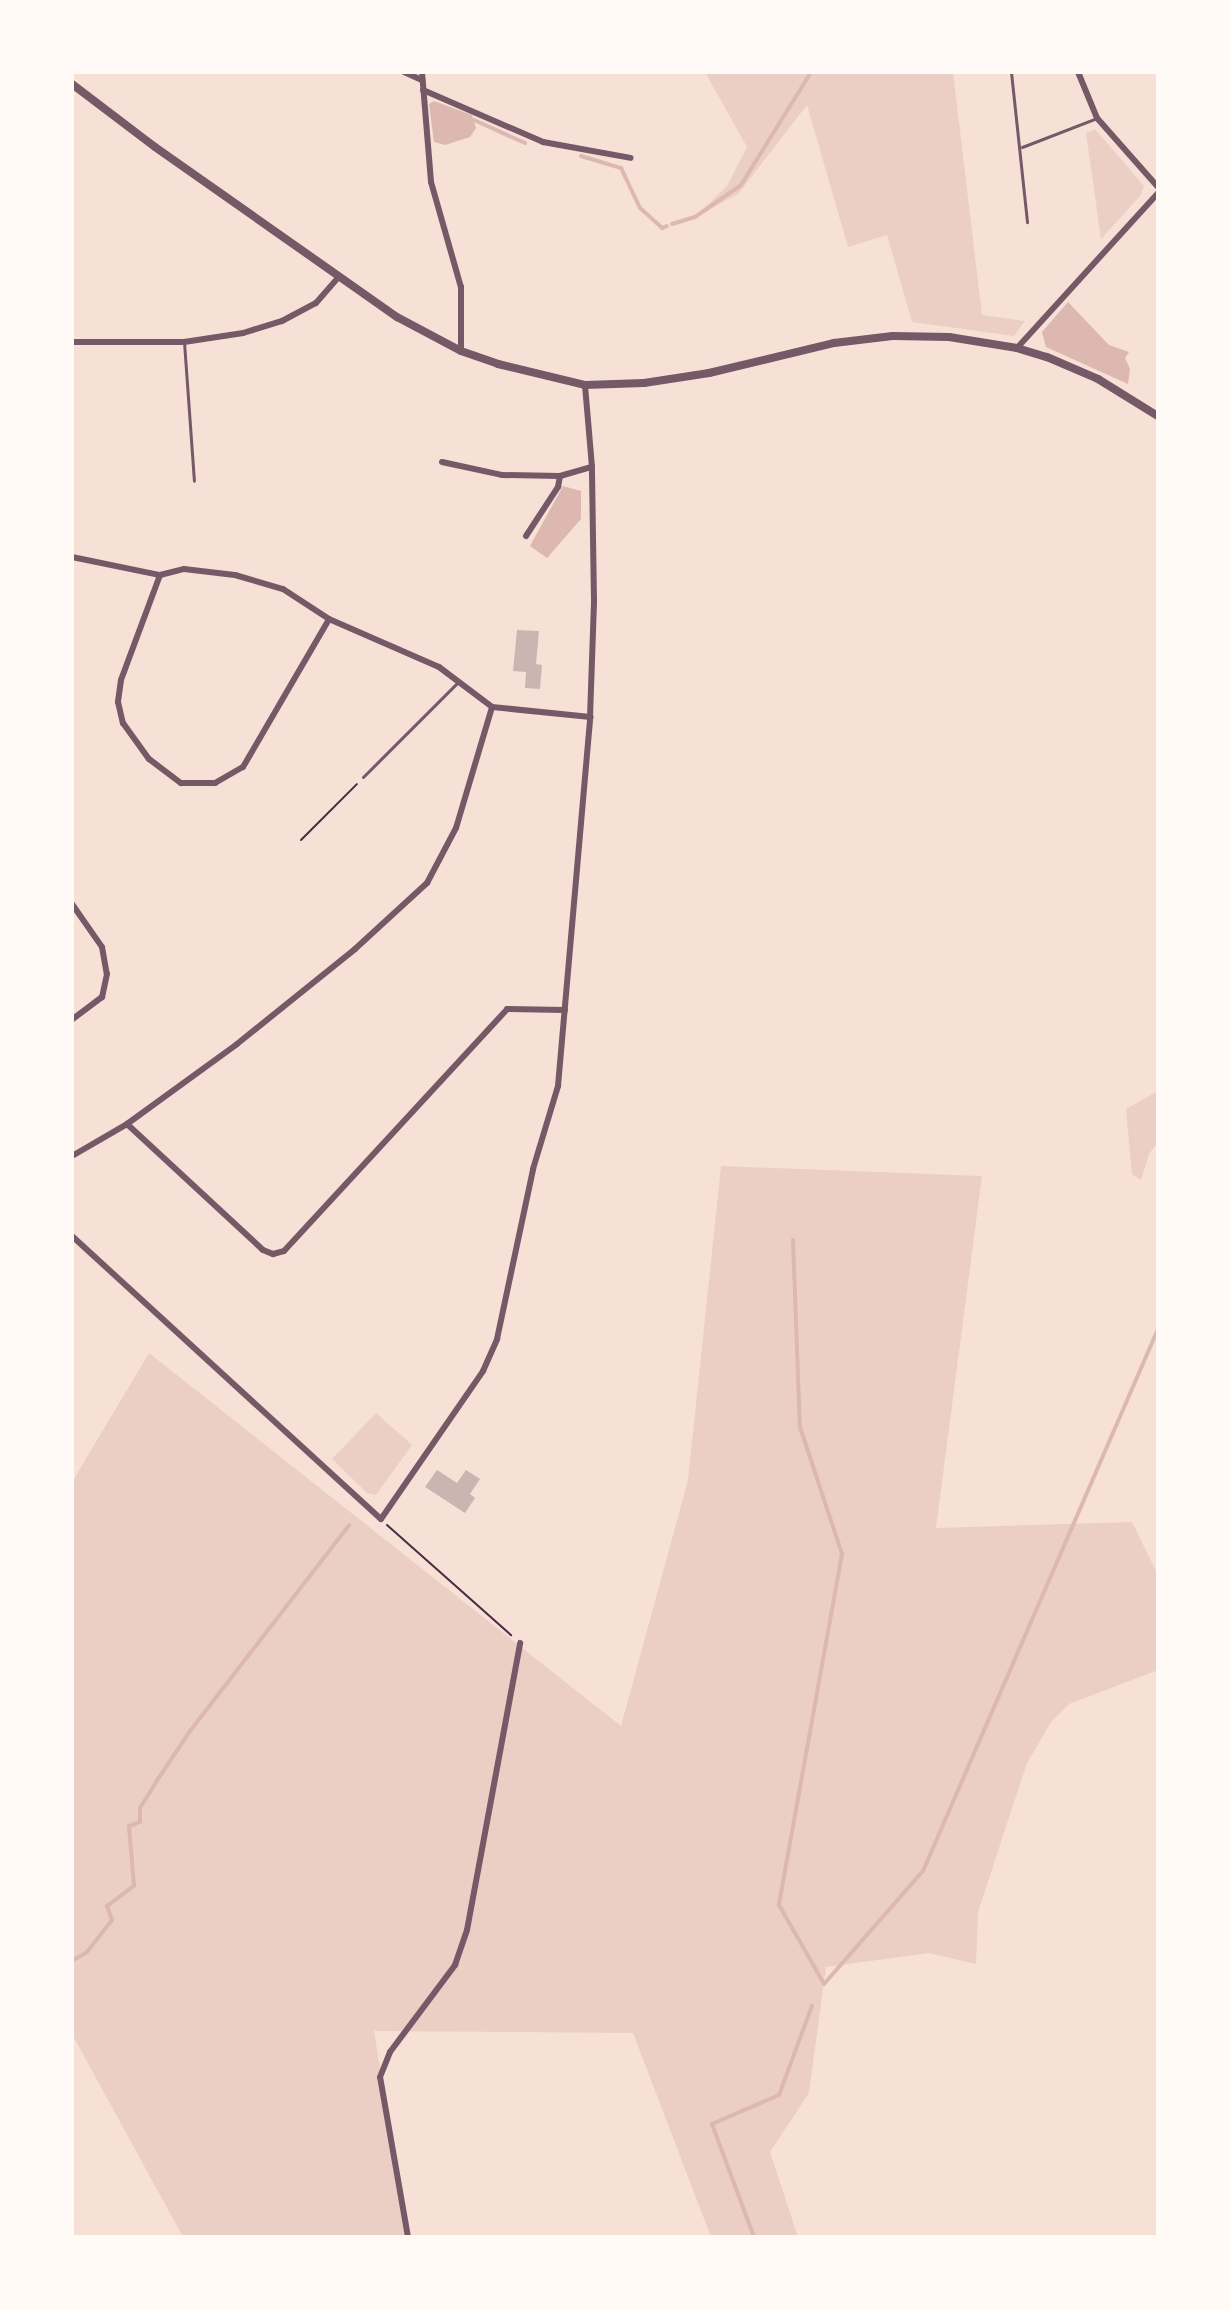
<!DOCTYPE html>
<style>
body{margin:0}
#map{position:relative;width:1230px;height:2309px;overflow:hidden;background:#f7e1d7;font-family:Quicksand,sans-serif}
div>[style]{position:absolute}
.green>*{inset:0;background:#ebcfc5}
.water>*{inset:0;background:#dcb8b0}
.stream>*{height:4px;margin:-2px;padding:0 2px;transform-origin:2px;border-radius:2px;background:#dcb8b0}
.building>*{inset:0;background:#ccb4b1}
.path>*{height:2px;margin:-1px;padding:0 1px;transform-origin:1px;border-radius:1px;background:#4a2c40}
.service>*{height:3px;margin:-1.5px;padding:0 1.5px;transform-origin:1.5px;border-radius:1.5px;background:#755966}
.minor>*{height:6px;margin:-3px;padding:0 3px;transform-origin:3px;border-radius:3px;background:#755966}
.tertiary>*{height:8px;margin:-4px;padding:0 4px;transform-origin:4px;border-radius:4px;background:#755966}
span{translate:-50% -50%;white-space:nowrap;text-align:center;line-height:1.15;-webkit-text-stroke:8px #fffaf5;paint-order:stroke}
.frame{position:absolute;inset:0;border:74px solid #fffaf5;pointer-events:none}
</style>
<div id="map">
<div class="green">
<i style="clip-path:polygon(705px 72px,953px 72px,982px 315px,1025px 321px,1014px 336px,912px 322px,887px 235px,848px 247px,807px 105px,738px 194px,695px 217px,727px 186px,747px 147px)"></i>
<i style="clip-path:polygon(1095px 129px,1144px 186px,1141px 195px,1101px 239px,1086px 133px)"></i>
<i style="clip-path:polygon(1158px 1091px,1158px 1142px,1149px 1154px,1141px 1180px,1132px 1174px,1126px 1109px)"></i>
<i style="clip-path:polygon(721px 1166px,982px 1176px,936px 1528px,1132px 1522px,1158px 1575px,1158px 1670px,1069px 1704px,1051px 1722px,1027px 1763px,978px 1912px,976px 1964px,929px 1953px,826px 1967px,809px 2093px,770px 2152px,798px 2237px,711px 2237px,633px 2033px,374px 2031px,407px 2237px,183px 2237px,72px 2034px,72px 1482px,149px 1353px,621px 1726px,688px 1480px)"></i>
<i style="clip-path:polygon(376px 1413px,412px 1445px,376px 1495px,367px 1493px,332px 1459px)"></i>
</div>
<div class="water">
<i style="clip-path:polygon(434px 101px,472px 115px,476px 128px,470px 137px,445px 145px,434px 142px,429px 104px)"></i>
<i style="clip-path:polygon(1068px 302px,1109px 345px,1129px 352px,1125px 358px,1130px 369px,1128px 384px,1046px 347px,1042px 332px)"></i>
<i style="clip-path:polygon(563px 486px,581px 491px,581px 519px,547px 558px,530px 546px)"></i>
</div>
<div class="stream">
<i style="left:474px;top:120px;width:56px;rotate:24.3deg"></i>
<i style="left:581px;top:156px;width:42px;rotate:16.7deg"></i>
<i style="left:621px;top:168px;width:44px;rotate:64.6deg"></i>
<i style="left:640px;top:208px;width:30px;rotate:42deg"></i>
<i style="left:662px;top:228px;width:5px;rotate:-22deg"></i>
<i style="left:672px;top:224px;width:24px;rotate:-17deg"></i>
<i style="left:695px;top:217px;width:56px;rotate:-34.8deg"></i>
<i style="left:741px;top:185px;width:133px;rotate:-58.2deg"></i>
<i style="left:793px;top:1240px;width:187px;rotate:87.9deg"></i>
<i style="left:800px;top:1427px;width:134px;rotate:71.7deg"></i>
<i style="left:842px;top:1554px;width:357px;rotate:100.2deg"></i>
<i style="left:779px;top:1905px;width:91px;rotate:60.3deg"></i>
<i style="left:824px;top:1984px;width:150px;rotate:-48.8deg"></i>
<i style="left:923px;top:1871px;width:591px;rotate:-66.56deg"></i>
<i style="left:72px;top:1961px;width:17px;rotate:-31deg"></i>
<i style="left:87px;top:1952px;width:41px;rotate:-52deg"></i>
<i style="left:112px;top:1920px;width:15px;rotate:-110deg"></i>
<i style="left:107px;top:1906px;width:34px;rotate:-37deg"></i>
<i style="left:134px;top:1886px;width:60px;rotate:-94.8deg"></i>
<i style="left:129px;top:1826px;width:12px;rotate:-20deg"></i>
<i style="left:140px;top:1822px;width:14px;rotate:-90deg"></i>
<i style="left:140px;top:1808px;width:31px;rotate:-58deg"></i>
<i style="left:156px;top:1782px;width:61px;rotate:-56.3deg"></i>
<i style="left:190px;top:1731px;width:260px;rotate:-52.3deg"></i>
<i style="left:754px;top:2237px;width:121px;rotate:-110.4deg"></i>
<i style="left:712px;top:2124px;width:73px;rotate:-23.4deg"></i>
<i style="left:779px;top:2095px;width:95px;rotate:-69.7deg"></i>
</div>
<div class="building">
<i style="clip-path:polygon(517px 630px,539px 631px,536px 664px,542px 665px,540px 689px,525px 688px,526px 672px,513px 671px)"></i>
<i style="clip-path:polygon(437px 1470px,457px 1483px,466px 1470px,480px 1479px,470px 1494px,475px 1498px,465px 1513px,425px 1487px)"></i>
</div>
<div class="path">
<i style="left:301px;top:840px;width:79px;rotate:-45deg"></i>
<i style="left:387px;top:1525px;width:166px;rotate:41.6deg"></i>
</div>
<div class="service">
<i style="left:1011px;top:72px;width:151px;rotate:83.9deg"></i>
<i style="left:1022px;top:147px;width:80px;rotate:-21.1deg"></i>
<i style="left:184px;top:342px;width:139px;rotate:85.9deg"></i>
<i style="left:363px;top:777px;width:136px;rotate:-45deg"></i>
</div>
<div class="minor">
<i style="left:404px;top:72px;width:20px;rotate:24deg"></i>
<i style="left:422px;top:72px;width:110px;rotate:85.3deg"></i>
<i style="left:431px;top:182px;width:109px;rotate:74.1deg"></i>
<i style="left:461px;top:287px;width:64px;rotate:90deg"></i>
<i style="left:1078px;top:72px;width:50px;rotate:67.6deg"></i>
<i style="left:1097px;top:118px;width:92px;rotate:48.5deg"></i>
<i style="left:423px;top:90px;width:131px;rotate:23.4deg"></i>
<i style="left:543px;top:142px;width:89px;rotate:10.3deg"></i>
<i style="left:72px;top:342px;width:112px"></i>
<i style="left:184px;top:342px;width:60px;rotate:-8.7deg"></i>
<i style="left:243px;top:333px;width:41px;rotate:-17.1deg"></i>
<i style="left:282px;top:321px;width:38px;rotate:-28deg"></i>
<i style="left:316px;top:303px;width:33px;rotate:-49deg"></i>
<i style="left:1017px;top:348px;width:210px;rotate:-47.7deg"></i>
<i style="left:442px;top:462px;width:61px;rotate:12.2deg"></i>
<i style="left:502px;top:475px;width:58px;rotate:1deg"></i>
<i style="left:560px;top:476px;width:33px;rotate:-16deg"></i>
<i style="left:526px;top:536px;width:59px;rotate:-56.9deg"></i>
<i style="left:558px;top:487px;width:11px;rotate:-80deg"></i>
<i style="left:72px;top:557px;width:90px;rotate:11.6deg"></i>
<i style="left:160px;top:575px;width:25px;rotate:-14deg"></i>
<i style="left:184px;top:569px;width:51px;rotate:6.7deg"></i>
<i style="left:235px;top:575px;width:50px;rotate:16.3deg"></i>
<i style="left:283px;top:589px;width:55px;rotate:33.1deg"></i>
<i style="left:329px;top:619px;width:120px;rotate:23.6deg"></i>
<i style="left:439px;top:667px;width:66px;rotate:37deg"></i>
<i style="left:160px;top:575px;width:112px;rotate:110.4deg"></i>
<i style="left:121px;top:680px;width:22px;rotate:98deg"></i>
<i style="left:118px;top:702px;width:22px;rotate:77deg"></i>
<i style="left:123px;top:723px;width:44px;rotate:54.2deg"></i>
<i style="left:149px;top:759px;width:40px;rotate:37deg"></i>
<i style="left:181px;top:783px;width:34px"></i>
<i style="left:215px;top:783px;width:32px;rotate:-30deg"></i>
<i style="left:243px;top:767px;width:171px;rotate:-59.8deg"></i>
<i style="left:72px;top:904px;width:52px;rotate:55.1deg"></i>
<i style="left:102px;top:947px;width:27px;rotate:80deg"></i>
<i style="left:107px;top:974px;width:24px;rotate:102deg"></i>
<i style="left:102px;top:997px;width:38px;rotate:143deg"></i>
<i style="left:127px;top:1124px;width:185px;rotate:42.8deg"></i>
<i style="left:263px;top:1250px;width:11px;rotate:22deg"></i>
<i style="left:273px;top:1254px;width:11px;rotate:-15deg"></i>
<i style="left:284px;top:1251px;width:329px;rotate:-47.3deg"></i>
<i style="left:507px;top:1009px;width:58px;rotate:1deg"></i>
<i style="left:72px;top:1156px;width:64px;rotate:-30.2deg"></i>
<i style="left:127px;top:1124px;width:136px;rotate:-36deg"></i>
<i style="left:237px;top:1044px;width:151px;rotate:-38.8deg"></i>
<i style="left:355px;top:949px;width:98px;rotate:-42.5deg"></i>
<i style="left:427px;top:883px;width:62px;rotate:-62.2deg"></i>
<i style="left:456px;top:828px;width:126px;rotate:-73.4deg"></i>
<i style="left:492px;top:707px;width:99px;rotate:5.8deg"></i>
<i style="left:72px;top:1236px;width:419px;rotate:42.5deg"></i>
<i style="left:381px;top:1519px;width:180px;rotate:-55.4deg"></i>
<i style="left:483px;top:1371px;width:35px;rotate:-66deg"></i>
<i style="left:497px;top:1339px;width:174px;rotate:-78deg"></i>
<i style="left:533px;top:1169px;width:87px;rotate:-73.2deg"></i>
<i style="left:558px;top:1086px;width:370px;rotate:-85deg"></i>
<i style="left:590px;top:717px;width:116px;rotate:-88deg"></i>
<i style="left:594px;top:601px;width:134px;rotate:-90.9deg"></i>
<i style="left:592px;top:467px;width:82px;rotate:-94.9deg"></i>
<i style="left:408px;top:2237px;width:162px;rotate:-99.9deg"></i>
<i style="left:380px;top:2077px;width:27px;rotate:-68deg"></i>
<i style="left:390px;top:2052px;width:109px;rotate:-53.2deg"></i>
<i style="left:455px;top:1965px;width:37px;rotate:-71deg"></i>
<i style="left:467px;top:1930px;width:292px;rotate:-79.5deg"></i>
</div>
<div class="tertiary">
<i style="left:72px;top:84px;width:104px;rotate:37.2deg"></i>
<i style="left:155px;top:147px;width:296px;rotate:35.1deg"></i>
<i style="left:397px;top:317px;width:72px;rotate:28deg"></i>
<i style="left:461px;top:351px;width:39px;rotate:19deg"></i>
<i style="left:498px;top:364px;width:89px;rotate:13.6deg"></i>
<i style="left:585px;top:385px;width:59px;rotate:-1.9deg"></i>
<i style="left:644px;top:383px;width:66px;rotate:-8.7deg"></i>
<i style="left:709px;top:373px;width:129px;rotate:-13.5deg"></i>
<i style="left:834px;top:343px;width:59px;rotate:-6.8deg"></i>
<i style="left:893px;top:336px;width:56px;rotate:1deg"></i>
<i style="left:949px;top:337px;width:69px;rotate:9.2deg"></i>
<i style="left:1017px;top:348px;width:31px;rotate:17deg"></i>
<i style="left:1047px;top:357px;width:56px;rotate:23.3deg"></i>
<i style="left:1098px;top:379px;width:70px;rotate:31.7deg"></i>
</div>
<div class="frame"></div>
</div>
